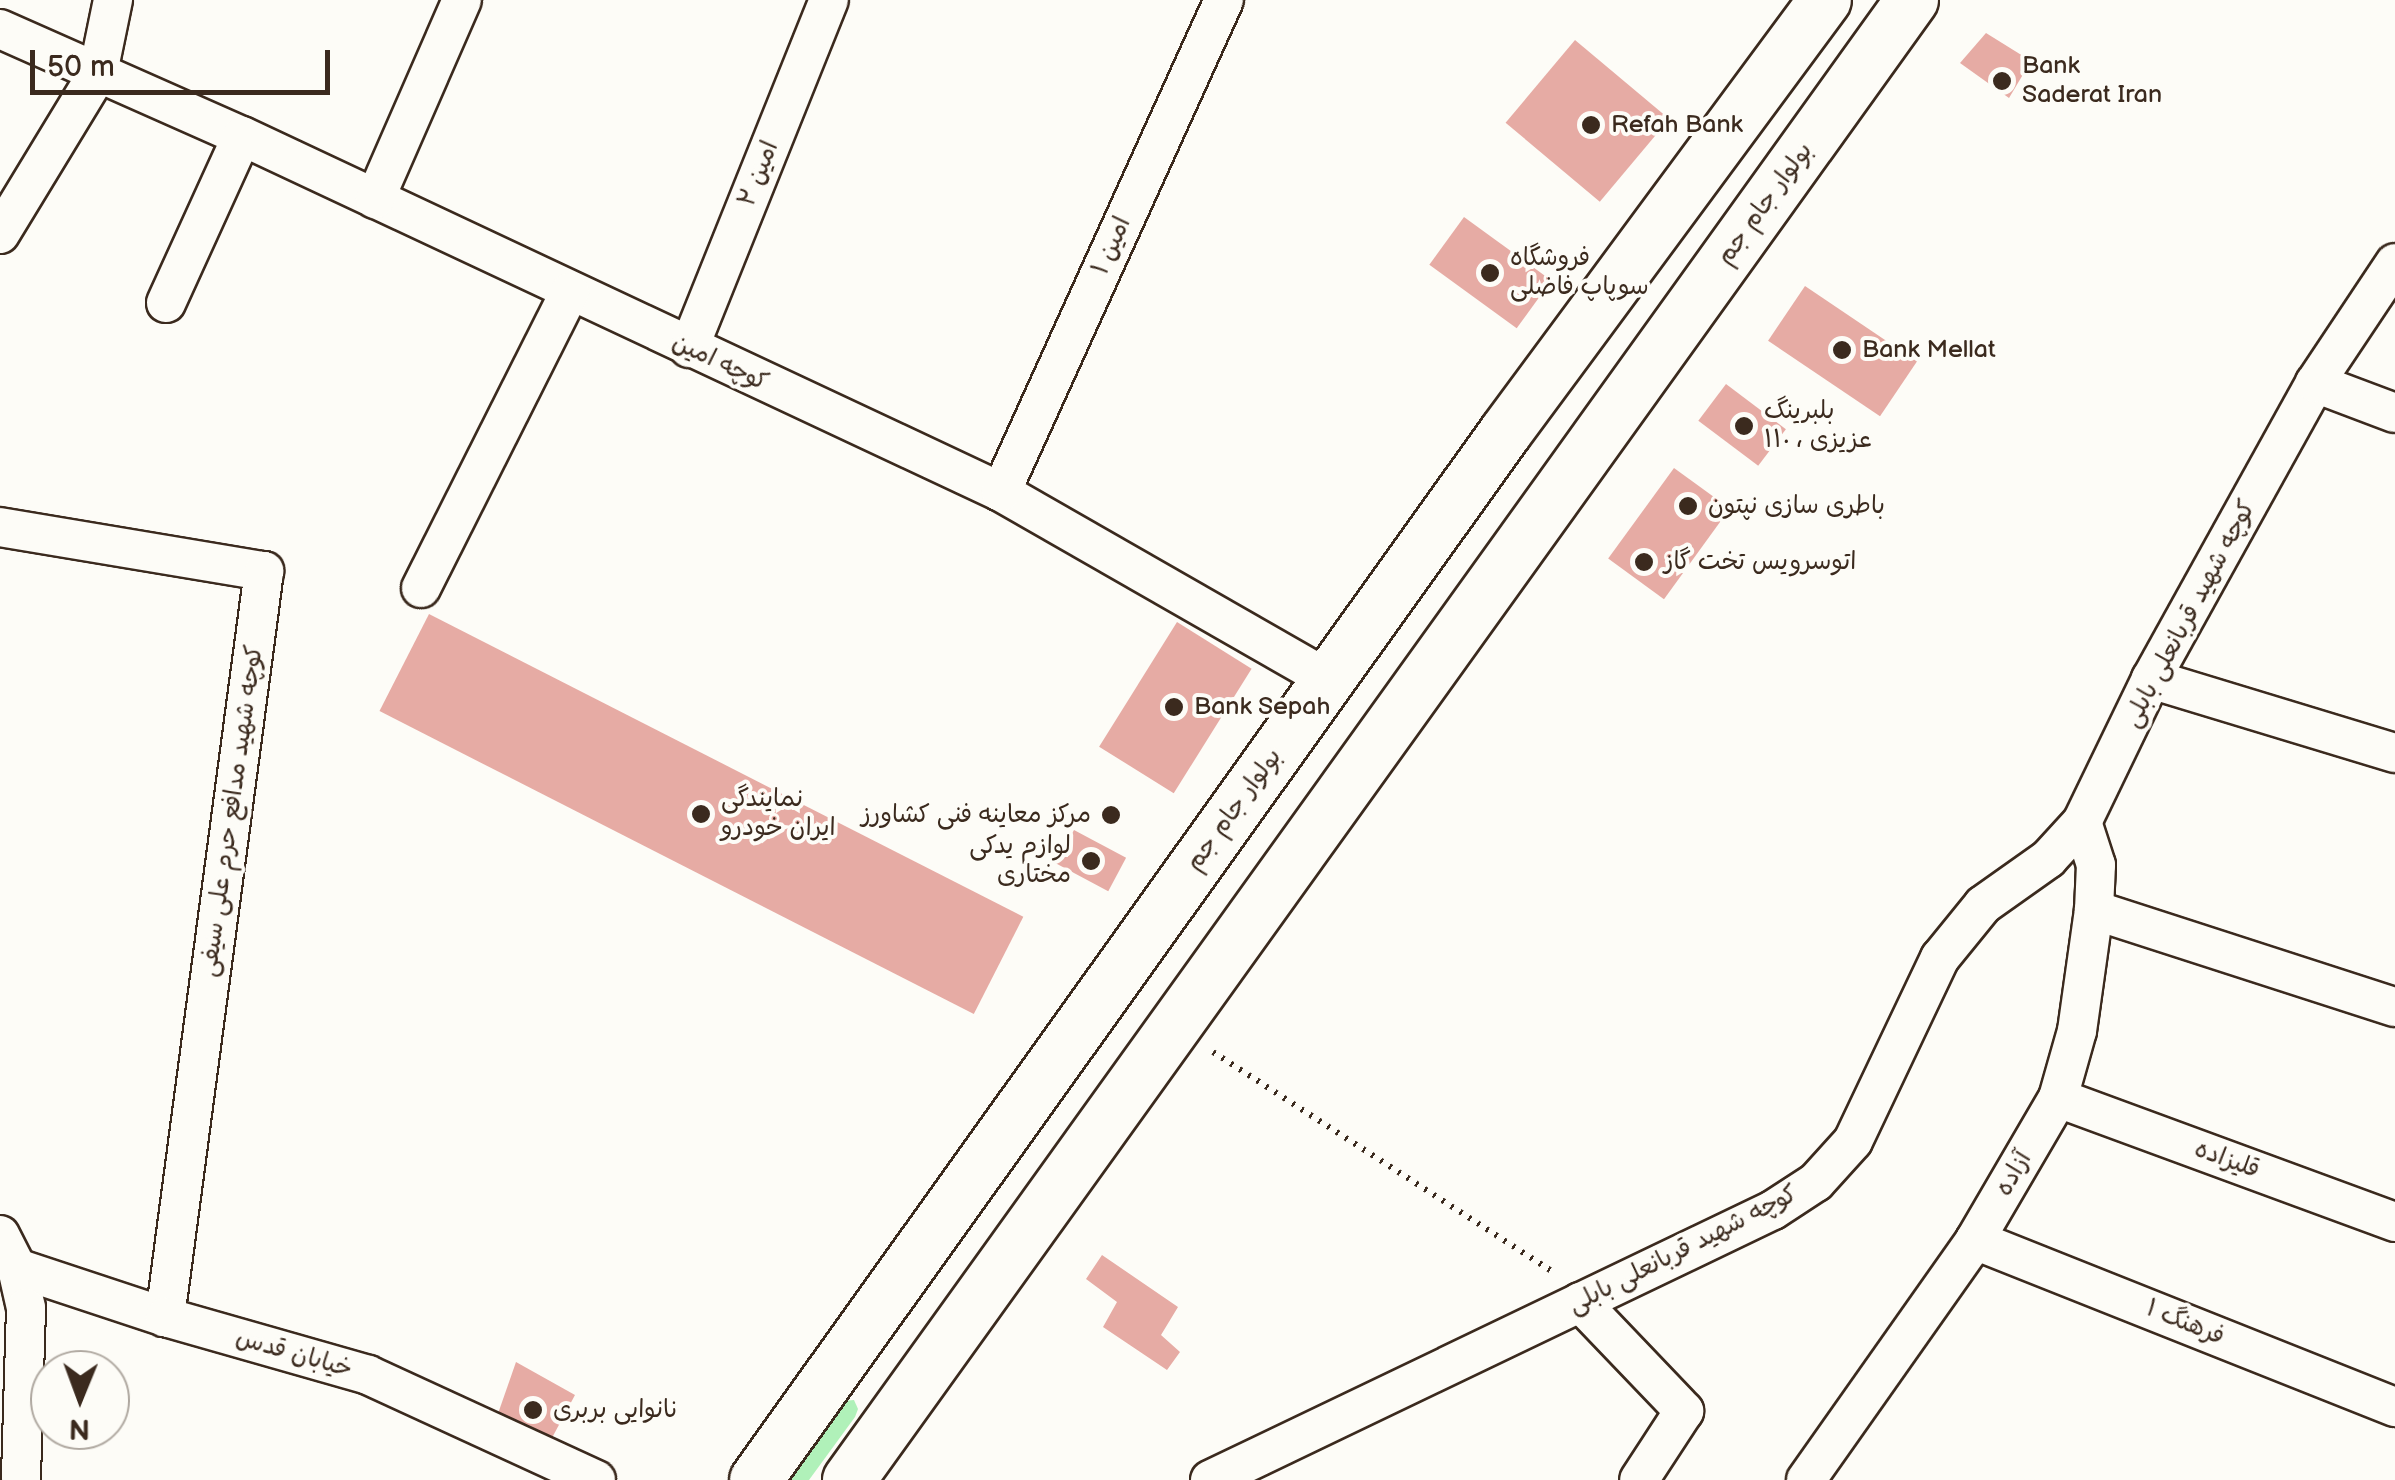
<!DOCTYPE html>
<meta charset="utf-8">
<style>
body{margin:0}
#map{position:relative;width:2395px;height:1480px;overflow:hidden;background:#fdfcf7;font-family:"Balsamiq Sans","Playpen Sans Arabic",sans-serif}
div>[style]{position:absolute}
.green>*{inset:0;background:#b0f1b9}
.building>*{inset:0;background:#e6aba4;transform-origin:0 0}
.path>*{height:6px;margin-top:-3px;transform-origin:0;background:repeating-linear-gradient(90deg,#3b2a1e 0 2.5px,transparent 0 10.5px)}
.roads{filter:drop-shadow(2px 0 #3b2a1e) drop-shadow(-2px 0 #3b2a1e) drop-shadow(0 2px #3b2a1e) drop-shadow(0 -2px #3b2a1e)}
.street>*{height:38px;margin:-19px;padding:0 19px;transform-origin:19px;border-radius:19px;background:#fdfcf7}
.secondary>*{height:52px;margin:-26px;padding:0 26px;transform-origin:26px;border-radius:26px;background:#fdfcf7}
.dots>*{width:28px;height:28px;translate:-50% -50%;box-sizing:border-box;border:5px solid #fdfcf7;border-radius:50%}
span{translate:-50% -50%;white-space:nowrap;text-align:center;line-height:1.15;-webkit-text-stroke:8px #fdfcf7;paint-order:stroke}
.poi-label{font-size:25px;color:#3b2a1e}
.left{translate:0 -50%;text-align:left}
.right{translate:-100% -50%;text-align:right}
.street-label{font-size:25px;color:#3b2a1e}
.north{position:absolute;left:30px;top:1350px;width:100px;height:100px;box-sizing:border-box;background:#fdfcf7;border:2px solid #afa8a0;border-radius:50%;rotate:181deg;font-size:28px;font-weight:700;line-height:40px;text-align:center;color:#3b2a1e}
.north::after{content:'';display:block;margin:auto;width:35px;height:45px;background:#3b2a1e;clip-path:polygon(50% 0,100% 100%,50% 72%,0 100%)}
.scale{position:absolute;left:30px;top:50px;width:300px;height:45px;box-sizing:border-box;border:5px solid #3b2a1e;border-top:0;padding-left:12px;font-size:30px;line-height:35px;white-space:nowrap;color:#3b2a1e;-webkit-text-stroke:8px #fdfcf7;paint-order:stroke}
</style>
<div id="map">
<div class="green">
<i style="clip-path:polygon(854px 1400px,858px 1409px,855px 1417px,809px 1480px,787px 1480px,843px 1401px)"></i>
</div>
<div class="building">
<i style="clip-path:polygon(1986px 33px,2031px 61px,2009px 98px,1960px 63px)"></i>
<i style="left:1575px;top:40px;width:123px;height:108px;rotate:40deg"></i>
<i style="left:1464px;top:217px;width:108px;height:59px;rotate:36deg"></i>
<i style="left:1805px;top:286px;width:135px;height:66px;rotate:34deg"></i>
<i style="left:1726px;top:384px;width:75px;height:46px;rotate:37deg"></i>
<i style="left:1674px;top:468px;width:69px;height:112px;rotate:36deg"></i>
<i style="left:429px;top:614px;width:667px;height:109px;rotate:27deg"></i>
<i style="left:1177px;top:622px;width:88px;height:147px;rotate:32deg"></i>
<i style="left:1074px;top:830px;width:59px;height:38px;rotate:28deg"></i>
<i style="clip-path:polygon(1102px 1255px,1178px 1307px,1161px 1335px,1180px 1352px,1167px 1370px,1103px 1327px,1117px 1302px,1086px 1279px)"></i>
<i style="clip-path:polygon(516px 1362px,575px 1395px,546px 1449px,494px 1425px)"></i>
</div>
<div class="path">
<i style="left:1213px;top:1052px;width:406px;rotate:32.9deg"></i>
</div>
<div class="roads">
<div class="street">
<i style="left:0;top:29px;width:265px;rotate:23.9deg"></i>
<i style="left:242px;top:136px;width:838px;rotate:25.13deg"></i>
<i style="left:1001px;top:492px;width:377px;rotate:29.8deg"></i>
<i style="left:375px;top:199px;width:217px;rotate:-66.4deg"></i>
<i style="left:0;top:234px;width:188px;rotate:-58.7deg"></i>
<i style="left:98px;top:73px;width:75px;rotate:-78.4deg"></i>
<i style="left:166px;top:303px;width:183px;rotate:-65.5deg"></i>
<i style="left:689px;top:348px;width:375px;rotate:-68.1deg"></i>
<i style="left:2315px;top:383px;width:85px;rotate:20.6deg"></i>
<i style="left:1001px;top:492px;width:540px;rotate:-65.62deg"></i>
<i style="left:0;top:527px;width:268px;rotate:9.5deg"></i>
<i style="left:264px;top:571px;width:753px;rotate:97.56deg"></i>
<i style="left:421px;top:588px;width:331px;rotate:-63.3deg"></i>
<i style="left:2151px;top:679px;width:255px;rotate:16.9deg"></i>
<i style="left:2094px;top:910px;width:316px;rotate:17.9deg"></i>
<i style="left:2058px;top:1098px;width:359px;rotate:20.2deg"></i>
<i style="left:0;top:1235px;width:37px;rotate:63deg"></i>
<i style="left:17px;top:1268px;width:156px;rotate:18.3deg"></i>
<i style="left:165px;top:1317px;width:211px;rotate:15.9deg"></i>
<i style="left:368px;top:1375px;width:251px;rotate:24.7deg"></i>
<i style="left:1975px;top:1240px;width:452px;rotate:21.7deg"></i>
<i style="left:17px;top:1268px;width:41px;rotate:77.3deg"></i>
<i style="left:26px;top:1308px;width:172px;rotate:91.7deg"></i>
<i style="left:1580px;top:1302px;width:151px;rotate:46.3deg"></i>
<i style="left:1684px;top:1411px;width:82px;rotate:123.1deg"></i>
<i style="left:1210px;top:1480px;width:624px;rotate:-25.62deg"></i>
<i style="left:1773px;top:1210px;width:51px;rotate:-33.1deg"></i>
<i style="left:1816px;top:1182px;width:55px;rotate:-47.9deg"></i>
<i style="left:1853px;top:1141px;width:203px;rotate:-64.6deg"></i>
<i style="left:1940px;top:958px;width:68px;rotate:-50.9deg"></i>
<i style="left:1983px;top:905px;width:80px;rotate:-35.3deg"></i>
<i style="left:2048px;top:859px;width:50px;rotate:-47.4deg"></i>
<i style="left:2082px;top:822px;width:159px;rotate:-64.2deg"></i>
<i style="left:2151px;top:679px;width:338px;rotate:-61deg"></i>
<i style="left:2315px;top:383px;width:144px;rotate:-56.3deg"></i>
<i style="left:1806px;top:1480px;width:294px;rotate:-54.8deg"></i>
<i style="left:1975px;top:1240px;width:164px;rotate:-59.7deg"></i>
<i style="left:2058px;top:1098px;width:70px;rotate:-74.2deg"></i>
<i style="left:2077px;top:1031px;width:122px;rotate:-82deg"></i>
<i style="left:2094px;top:910px;width:45px;rotate:-87.5deg"></i>
<i style="left:2096px;top:865px;width:45px;rotate:-108deg"></i>
</div>
<div class="secondary">
<i style="left:756px;top:1480px;width:1287px;rotate:-54.42deg"></i>
<i style="left:1505px;top:433px;width:538px;rotate:-53.53deg"></i>
<i style="left:849px;top:1480px;width:1822px;rotate:-54.31deg"></i>
</div>
</div>
<div class="dots">
<i style="left:2002px;top:81px;background:#3b2a1e"></i>
<i style="left:1591px;top:125px;background:#3b2a1e"></i>
<i style="left:1490px;top:273px;background:#3b2a1e"></i>
<i style="left:1842px;top:350px;background:#3b2a1e"></i>
<i style="left:1744px;top:426px;background:#3b2a1e"></i>
<i style="left:1688px;top:506px;background:#3b2a1e"></i>
<i style="left:1644px;top:562px;background:#3b2a1e"></i>
<i style="left:1174px;top:707px;background:#3b2a1e"></i>
<i style="left:701px;top:814px;background:#3b2a1e"></i>
<i style="left:1111px;top:815px;background:#3b2a1e"></i>
<i style="left:1091px;top:861px;background:#3b2a1e"></i>
<i style="left:533px;top:1410px;background:#3b2a1e"></i>
</div>
<div class="poi-label">
<span class="left" style="left:2022px;top:81px">Bank<br>Saderat Iran</span>
<span class="left" style="left:1611px;top:125px">Refah Bank</span>
<span class="left" style="left:1510px;top:273px">فروشگاه<br>سوپاپ فاضلی</span>
<span class="left" style="left:1862px;top:350px">Bank Mellat</span>
<span class="left" style="left:1764px;top:426px">بلبرینگ<br>۱۱۰ ، عزیزی</span>
<span class="left" style="left:1708px;top:506px">باطری سازی نپتون</span>
<span class="left" style="left:1664px;top:562px">اتوسرویس تخت گاز</span>
<span class="left" style="left:1194px;top:707px">Bank Sepah</span>
<span class="left" style="left:721px;top:814px">نمایندگی<br>ایران خودرو</span>
<span class="right" style="left:1091px;top:815px">مرکز معاینه فنی کشاورز</span>
<span class="right" style="left:1071px;top:861px">لوازم یدکی<br>مختاری</span>
<span class="left" style="left:553px;top:1410px">نانوایی بربری</span>
</div>
<div class="street-label">
<span style="left:759px;top:174px;rotate:-68deg">امین ۲</span>
<span style="left:1765px;top:204px;rotate:-54deg">بولوار جام جم</span>
<span style="left:1112px;top:246px;rotate:-66deg">امین ۱</span>
<span style="left:720px;top:363px;rotate:25deg">کوچه امین</span>
<span style="left:2190px;top:614px;rotate:-62deg">کوچه شهید قربانعلی بابلی</span>
<span style="left:1234px;top:810px;rotate:-54deg">بولوار جام جم</span>
<span style="left:232px;top:811px;rotate:-82deg">کوچه شهید مدافع حرم علی سیفی</span>
<span style="left:2227px;top:1160px;rotate:20deg">قلیزاده</span>
<span style="left:2014px;top:1174px;rotate:-60deg">آزاده</span>
<span style="left:1683px;top:1250px;rotate:-27deg">کوچه شهید قربانعلی بابلی</span>
<span style="left:2185px;top:1323px;rotate:22deg">فرهنگ ۱</span>
<span style="left:294px;top:1354px;rotate:16deg">خیابان قدس</span>
</div>
<div class="north">N</div>
<div class="scale">50 m</div>
</div>
